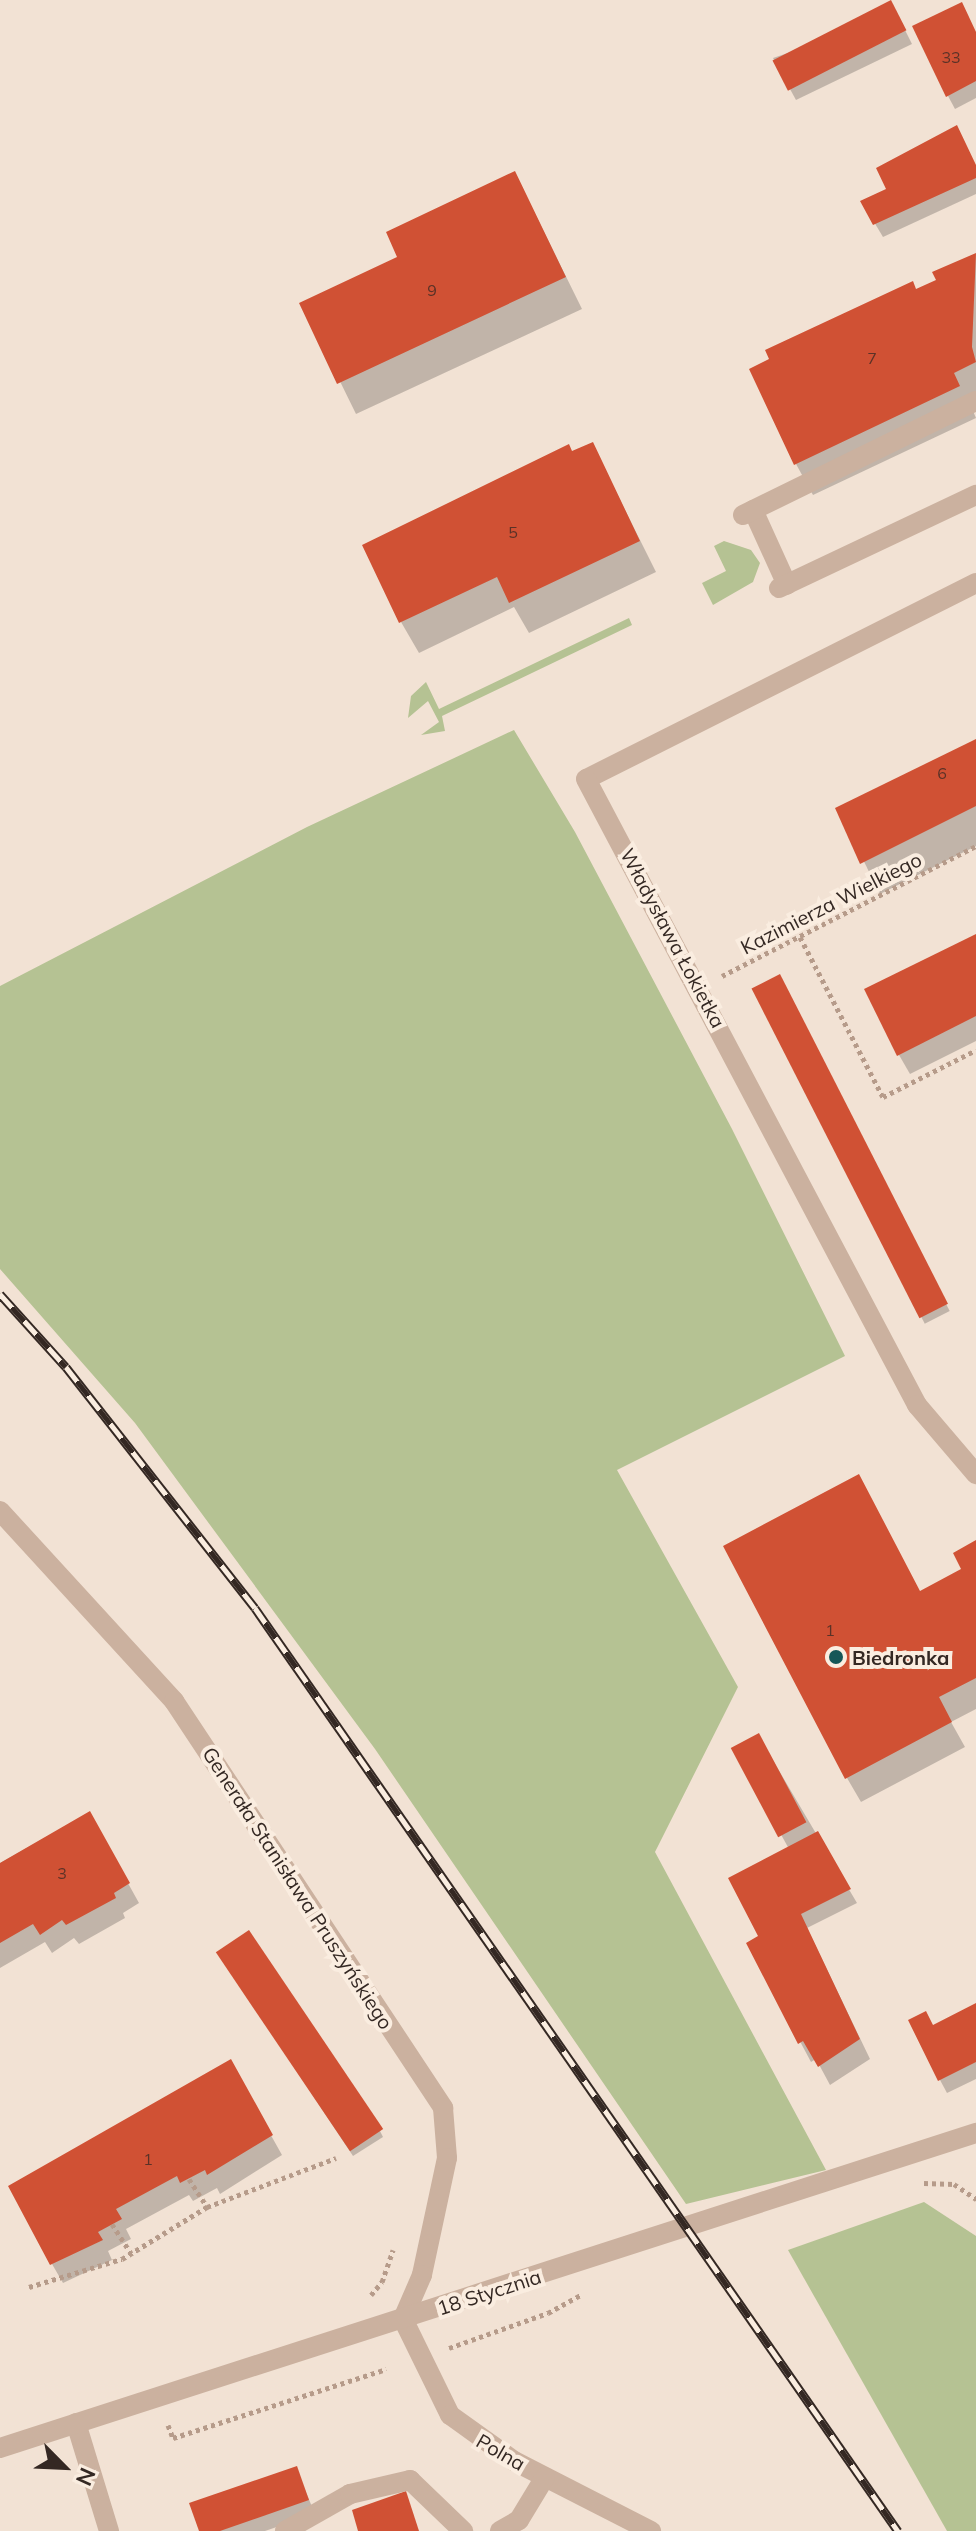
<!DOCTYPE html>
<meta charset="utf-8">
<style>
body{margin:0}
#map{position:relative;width:976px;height:2531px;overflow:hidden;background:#f2e2d4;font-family:Mulish,sans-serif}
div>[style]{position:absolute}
.green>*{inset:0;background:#b5c293}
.shadow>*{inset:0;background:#0003;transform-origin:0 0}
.building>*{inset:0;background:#d05134;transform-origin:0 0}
.path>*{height:5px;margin-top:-2.5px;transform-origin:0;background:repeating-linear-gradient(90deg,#b69b8a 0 4px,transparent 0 8px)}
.minor>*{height:20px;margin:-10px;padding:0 10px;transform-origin:10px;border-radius:10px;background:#cbb19f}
.rail>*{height:9px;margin-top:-4.5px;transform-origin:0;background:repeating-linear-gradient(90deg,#faede0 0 18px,#342823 0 36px);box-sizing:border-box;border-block:2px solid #342823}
.dots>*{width:22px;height:22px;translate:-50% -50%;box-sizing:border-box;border:4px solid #faede0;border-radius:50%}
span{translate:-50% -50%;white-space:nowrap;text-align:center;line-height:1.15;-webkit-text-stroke:8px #faede0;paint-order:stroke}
.number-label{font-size:16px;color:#5b3227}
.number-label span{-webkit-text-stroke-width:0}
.street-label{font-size:20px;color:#342823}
.poi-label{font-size:20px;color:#342823;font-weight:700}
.left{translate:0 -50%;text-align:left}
.north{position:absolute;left:24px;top:2427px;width:80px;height:80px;-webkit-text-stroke:6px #faede0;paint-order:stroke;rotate:114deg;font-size:22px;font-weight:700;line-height:32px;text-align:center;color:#342823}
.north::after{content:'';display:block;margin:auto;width:28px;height:36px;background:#342823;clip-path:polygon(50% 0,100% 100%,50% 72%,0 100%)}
</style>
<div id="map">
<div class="green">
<i style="clip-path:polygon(724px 541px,751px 550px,760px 563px,753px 582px,713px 605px,702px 583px,726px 571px,714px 546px)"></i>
<i style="clip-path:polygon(629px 618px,632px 625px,442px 716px,445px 731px,421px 735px,439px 722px,428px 701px,408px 718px,411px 696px,426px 682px,439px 709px)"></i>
<i style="clip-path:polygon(514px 730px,575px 832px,732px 1129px,845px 1356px,617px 1470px,738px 1687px,655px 1852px,826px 2170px,686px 2204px,375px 1749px,135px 1423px,0 1269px,0 986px,307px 827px)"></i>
<i style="clip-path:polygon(924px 2202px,976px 2236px,976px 2531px,947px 2531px,788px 2250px)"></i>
</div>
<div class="shadow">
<i style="clip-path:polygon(898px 16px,912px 44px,796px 100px,773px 58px)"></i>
<i style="clip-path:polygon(976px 33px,976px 98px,955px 109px,948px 96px)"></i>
<i style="clip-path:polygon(976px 167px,976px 194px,883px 237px,862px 202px)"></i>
<i style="clip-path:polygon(515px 173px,582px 309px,356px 414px,302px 304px,400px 258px)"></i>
<i style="clip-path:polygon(976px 254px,976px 401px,970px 404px,976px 418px,813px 495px,796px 464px,917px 291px,939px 281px,935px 273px)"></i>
<i style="clip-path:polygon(592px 444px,656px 572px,529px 633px,514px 607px,419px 653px,401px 622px)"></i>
<i style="clip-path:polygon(976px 741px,976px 846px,880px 894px,838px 809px)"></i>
<i style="clip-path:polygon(976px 936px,976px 1041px,910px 1074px,899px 1055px)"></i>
<i style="left:779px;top:976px;width:376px;height:28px;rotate:63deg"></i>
<i style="clip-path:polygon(976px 1543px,976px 1709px,951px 1722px,965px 1747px,861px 1802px,847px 1778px,920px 1593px,972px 1586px)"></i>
<i style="clip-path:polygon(758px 1735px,857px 1903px,807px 1928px,870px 2059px,830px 2085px,816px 2059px,811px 2062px,748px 1944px,761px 1937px,789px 1849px,734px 1749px)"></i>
<i style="clip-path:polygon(89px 1813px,139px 1903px,123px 1913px,125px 1918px,79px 1944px,74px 1938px,52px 1953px,45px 1942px,0 1968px,0 1863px)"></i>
<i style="clip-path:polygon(223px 1960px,380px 2131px,383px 2137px,353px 2156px)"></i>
<i style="clip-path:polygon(976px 2006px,976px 2079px,947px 2093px,940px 2080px,933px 2027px)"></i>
<i style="clip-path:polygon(230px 2062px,282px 2155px,220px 2194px,217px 2188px,193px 2201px,189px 2195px,126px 2229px,131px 2239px,108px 2251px,112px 2260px,63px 2283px,52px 2264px)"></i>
<i style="clip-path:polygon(296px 2468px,315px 2514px,265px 2531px,201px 2531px)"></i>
</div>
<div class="building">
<i style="left:891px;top:0;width:34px;height:133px;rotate:63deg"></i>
<i style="clip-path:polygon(962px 2px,976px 32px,976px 81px,946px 97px,912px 26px)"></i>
<i style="clip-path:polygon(957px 125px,976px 165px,976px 178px,873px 225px,860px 201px,886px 189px,876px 168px)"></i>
<i style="clip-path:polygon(515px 171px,566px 277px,337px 384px,299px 303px,397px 257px,386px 232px)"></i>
<i style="clip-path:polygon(976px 253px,972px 347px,976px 362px,954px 373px,960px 386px,794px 465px,749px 369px,769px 359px,765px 350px,913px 281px,916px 289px,936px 280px,932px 272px)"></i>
<i style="clip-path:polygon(593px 442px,640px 541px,509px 603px,497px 577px,399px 623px,362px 545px,569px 444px,572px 451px)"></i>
<i style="clip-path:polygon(976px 739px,976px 806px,860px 864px,835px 808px)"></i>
<i style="clip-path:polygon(976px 934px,976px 1016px,897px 1056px,864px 989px)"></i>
<i style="left:780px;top:974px;width:370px;height:32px;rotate:63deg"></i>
<i style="clip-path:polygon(859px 1474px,920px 1591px,961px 1569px,953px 1553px,976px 1540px,976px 1678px,939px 1697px,952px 1722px,845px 1779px,723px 1546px)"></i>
<i style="left:759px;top:1733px;width:101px;height:32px;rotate:62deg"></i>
<i style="clip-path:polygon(90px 1811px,130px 1883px,114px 1893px,116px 1898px,66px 1925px,62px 1920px,40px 1935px,33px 1924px,0 1943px,0 1863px)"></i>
<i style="clip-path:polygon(818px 1831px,851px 1889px,801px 1914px,860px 2039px,818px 2067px,803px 2041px,798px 2044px,746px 1943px,758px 1936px,728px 1878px)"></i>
<i style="left:249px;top:1930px;width:240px;height:40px;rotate:56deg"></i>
<i style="clip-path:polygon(976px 2003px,976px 2062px,938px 2081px,908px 2020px,926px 2011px,933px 2025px)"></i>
<i style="clip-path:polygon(231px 2059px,273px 2135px,207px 2175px,205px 2170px,180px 2183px,177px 2176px,116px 2209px,122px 2219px,98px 2232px,103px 2240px,50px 2265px,8px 2186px)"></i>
<i style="clip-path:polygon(297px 2466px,309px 2500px,220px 2531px,199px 2531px,189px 2503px)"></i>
<i style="clip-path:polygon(406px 2491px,419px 2531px,358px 2531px,352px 2510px)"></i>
</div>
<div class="path">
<i style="left:800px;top:937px;width:180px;rotate:62.6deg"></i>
<i style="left:883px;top:1097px;width:104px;rotate:-26.8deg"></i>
<i style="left:722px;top:976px;width:285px;rotate:-27.1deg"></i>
<i style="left:189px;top:2179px;width:33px;rotate:57deg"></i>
<i style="left:924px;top:2183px;width:30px;rotate:2deg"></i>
<i style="left:954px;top:2184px;width:27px;rotate:34deg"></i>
<i style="left:112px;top:2224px;width:35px;rotate:57deg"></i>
<i style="left:29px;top:2287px;width:97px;rotate:-16.8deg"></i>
<i style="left:122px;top:2259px;width:100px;rotate:-31.5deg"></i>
<i style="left:207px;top:2207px;width:138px;rotate:-20.8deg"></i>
<i style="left:371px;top:2295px;width:17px;rotate:-50deg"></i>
<i style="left:382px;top:2282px;width:34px;rotate:-71deg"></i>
<i style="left:449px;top:2348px;width:105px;rotate:-19.5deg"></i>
<i style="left:548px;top:2313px;width:38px;rotate:-29deg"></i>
<i style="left:168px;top:2425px;width:14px;rotate:69deg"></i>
<i style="left:173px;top:2438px;width:224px;rotate:-17.9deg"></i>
</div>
<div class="minor">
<i style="left:753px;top:510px;width:82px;rotate:65.6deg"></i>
<i style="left:743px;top:515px;width:259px;rotate:-26.1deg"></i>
<i style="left:976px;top:583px;width:436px;rotate:153.3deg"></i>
<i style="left:586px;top:779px;width:708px;rotate:62.13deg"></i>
<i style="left:917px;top:1405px;width:91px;rotate:49.5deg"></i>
<i style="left:779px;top:588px;width:218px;rotate:-25.3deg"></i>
<i style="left:0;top:1511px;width:258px;rotate:47.5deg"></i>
<i style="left:174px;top:1701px;width:488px;rotate:56.5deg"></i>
<i style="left:443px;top:2108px;width:50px;rotate:85.4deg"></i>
<i style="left:447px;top:2158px;width:120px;rotate:102.1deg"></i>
<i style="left:422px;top:2275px;width:48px;rotate:113.4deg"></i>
<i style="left:403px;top:2319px;width:107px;rotate:63.9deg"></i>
<i style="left:450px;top:2415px;width:79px;rotate:35.7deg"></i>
<i style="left:514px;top:2461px;width:154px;rotate:27.1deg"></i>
<i style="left:76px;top:2423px;width:113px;rotate:73deg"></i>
<i style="left:0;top:2448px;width:1026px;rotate:-17.89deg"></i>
<i style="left:285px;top:2531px;width:75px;rotate:-29.6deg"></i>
<i style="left:350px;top:2494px;width:62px;rotate:-13.1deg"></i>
<i style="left:410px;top:2480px;width:74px;rotate:43.9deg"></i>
<i style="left:500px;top:2531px;width:22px;rotate:-30deg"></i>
<i style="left:519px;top:2520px;width:50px;rotate:-58.8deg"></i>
</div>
<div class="rail">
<i style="left:0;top:1294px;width:98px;rotate:47.9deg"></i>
<i style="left:66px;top:1367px;width:306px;rotate:51.9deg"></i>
<i style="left:255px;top:1608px;width:1125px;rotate:55.14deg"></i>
</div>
<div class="dots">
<i style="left:836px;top:1657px;background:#165758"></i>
</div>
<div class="number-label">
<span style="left:951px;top:57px">33</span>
<span style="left:432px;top:290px">9</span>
<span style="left:872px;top:358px">7</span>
<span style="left:513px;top:532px">5</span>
<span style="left:942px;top:773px">6</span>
<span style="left:830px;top:1630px">1</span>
<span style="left:62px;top:1873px">3</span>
<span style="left:148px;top:2159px">1</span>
</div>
<div class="street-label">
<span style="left:831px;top:903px;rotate:-27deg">Kazimierza Wielkiego</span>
<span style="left:673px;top:938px;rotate:62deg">Władysława Łokietka</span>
<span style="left:298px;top:1888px;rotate:57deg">Generała Stanisława Pruszyńskiego</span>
<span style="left:489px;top:2292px;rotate:-18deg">18 Stycznia</span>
<span style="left:501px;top:2452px;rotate:30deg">Polna</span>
</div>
<div class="poi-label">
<span class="left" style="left:852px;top:1657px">Biedronka</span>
</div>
<div class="north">N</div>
</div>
